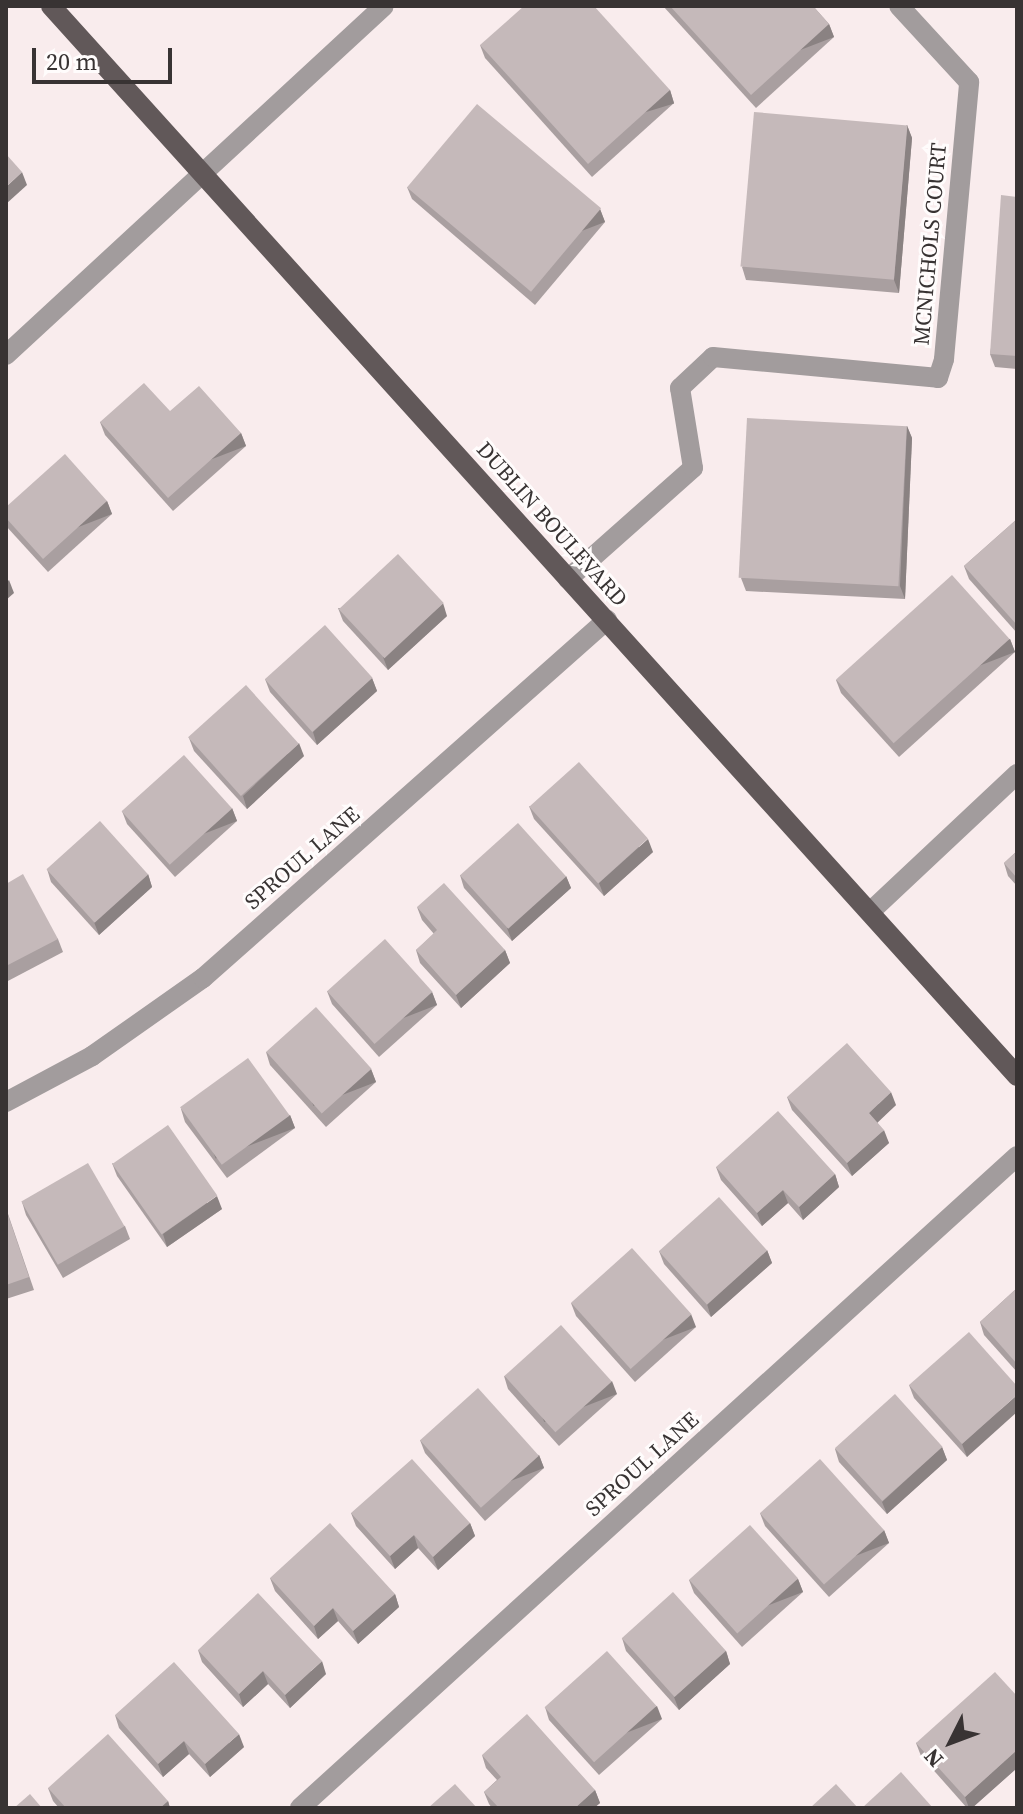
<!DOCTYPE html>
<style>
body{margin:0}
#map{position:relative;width:1023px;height:1814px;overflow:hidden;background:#f9eced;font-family:"Source Serif 4",serif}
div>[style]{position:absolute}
.minor>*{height:20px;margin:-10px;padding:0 10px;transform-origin:10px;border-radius:10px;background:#a29c9d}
.major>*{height:20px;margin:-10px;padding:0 10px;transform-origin:10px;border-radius:10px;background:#615859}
.wall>*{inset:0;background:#a99fa0}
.shaded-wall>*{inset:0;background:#8a8282;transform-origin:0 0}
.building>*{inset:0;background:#c5b9ba;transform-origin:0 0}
span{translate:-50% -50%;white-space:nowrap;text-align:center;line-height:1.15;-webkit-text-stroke:6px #fffcfc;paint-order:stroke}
.street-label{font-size:22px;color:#383333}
.frame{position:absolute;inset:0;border:8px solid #383333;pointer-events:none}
.north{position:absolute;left:911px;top:1702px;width:80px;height:80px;-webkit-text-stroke:6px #fffcfc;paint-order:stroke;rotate:228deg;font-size:22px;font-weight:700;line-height:32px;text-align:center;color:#383333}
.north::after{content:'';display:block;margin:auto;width:28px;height:36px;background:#383333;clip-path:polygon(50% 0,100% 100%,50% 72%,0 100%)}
.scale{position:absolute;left:32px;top:48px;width:140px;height:36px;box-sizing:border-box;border:4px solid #383333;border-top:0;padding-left:10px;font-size:24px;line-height:28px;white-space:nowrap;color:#383333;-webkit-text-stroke:6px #fffcfc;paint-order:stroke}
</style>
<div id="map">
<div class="minor">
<i style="left:6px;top:355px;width:514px;rotate:-42.72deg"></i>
<i style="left:568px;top:579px;width:167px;rotate:-41.6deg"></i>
<i style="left:693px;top:468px;width:81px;rotate:-99.2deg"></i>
<i style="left:680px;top:388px;width:45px;rotate:-43.2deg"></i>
<i style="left:713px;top:357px;width:226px;rotate:5.3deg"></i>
<i style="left:938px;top:378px;width:20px;rotate:-72deg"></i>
<i style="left:944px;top:359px;width:278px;rotate:-84.8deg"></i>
<i style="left:969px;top:82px;width:103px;rotate:-132.6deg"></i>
<i style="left:870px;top:912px;width:202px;rotate:-43.2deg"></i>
<i style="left:6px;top:1102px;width:98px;rotate:-28.1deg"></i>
<i style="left:92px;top:1056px;width:136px;rotate:-35.1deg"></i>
<i style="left:203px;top:978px;width:540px;rotate:-41.55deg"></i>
<i style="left:300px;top:1808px;width:969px;rotate:-42.28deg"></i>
</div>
<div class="major">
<i style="left:51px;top:6px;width:1442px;rotate:47.92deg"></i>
</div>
<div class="wall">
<i style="clip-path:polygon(663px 6px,813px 6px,829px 24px,834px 37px,756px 108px)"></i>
<i style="clip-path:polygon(480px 45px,670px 90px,674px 103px,592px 177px,485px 58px)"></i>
<i style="clip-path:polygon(907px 125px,912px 138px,899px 293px,746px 280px,742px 267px)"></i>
<i style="clip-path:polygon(407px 187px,600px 209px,605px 222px,535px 305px,412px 199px)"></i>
<i style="clip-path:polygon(1017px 197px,1017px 369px,995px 367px,990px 354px)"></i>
<i style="clip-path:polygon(170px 411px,241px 433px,246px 446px,173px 511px,105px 435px,100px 422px)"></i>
<i style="clip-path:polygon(907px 426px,912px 438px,905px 599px,746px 591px,741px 578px)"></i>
<i style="clip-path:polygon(107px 501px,112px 514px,48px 572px,6px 526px,6px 507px)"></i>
<i style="clip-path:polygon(1017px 519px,1017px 633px,969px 579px,964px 566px)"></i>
<i style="clip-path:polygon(338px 608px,447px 616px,388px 670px,343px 621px)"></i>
<i style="clip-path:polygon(1010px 639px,1015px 652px,899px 757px,841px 693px,836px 680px)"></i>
<i style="clip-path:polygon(372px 678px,377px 691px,317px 745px,270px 692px,265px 679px)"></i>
<i style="clip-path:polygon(189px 738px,304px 756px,247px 809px,194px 751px)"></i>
<i style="clip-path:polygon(529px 806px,653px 852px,604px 896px,534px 819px)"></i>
<i style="clip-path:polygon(232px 808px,237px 821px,175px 877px,127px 824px,122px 811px)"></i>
<i style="clip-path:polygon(1017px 851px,1017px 886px,1008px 876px,1004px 863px)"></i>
<i style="clip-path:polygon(47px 869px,148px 874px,152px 887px,99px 935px,51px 882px)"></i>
<i style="clip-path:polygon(460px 875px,566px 876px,571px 888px,512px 941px,464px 888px)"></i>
<i style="clip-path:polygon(6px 884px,58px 939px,63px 952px,6px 982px)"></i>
<i style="clip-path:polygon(417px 907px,505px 950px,510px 963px,461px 1008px,420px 963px,416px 950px,434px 934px,422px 920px)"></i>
<i style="clip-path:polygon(327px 991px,432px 992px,437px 1005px,379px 1057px,332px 1004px)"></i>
<i style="clip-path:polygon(266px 1052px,371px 1069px,376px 1082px,326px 1127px,270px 1065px)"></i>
<i style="clip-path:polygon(787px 1097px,896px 1105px,877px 1122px,889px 1143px,852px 1176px,792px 1110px)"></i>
<i style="clip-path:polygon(181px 1109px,290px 1115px,295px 1128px,227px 1178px,185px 1122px)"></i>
<i style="clip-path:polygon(112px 1163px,222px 1209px,167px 1247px,117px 1176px)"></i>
<i style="clip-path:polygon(716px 1167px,835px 1174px,839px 1187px,803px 1220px,788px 1203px,762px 1226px,721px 1180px)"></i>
<i style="clip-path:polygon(22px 1202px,125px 1226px,130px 1239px,63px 1278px,26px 1215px)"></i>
<i style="clip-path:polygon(6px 1208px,34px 1290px,6px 1299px)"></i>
<i style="clip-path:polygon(767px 1250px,772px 1263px,711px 1317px,664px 1264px,659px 1251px)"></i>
<i style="clip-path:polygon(1017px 1288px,1017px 1372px,984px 1335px,980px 1322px)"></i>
<i style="clip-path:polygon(571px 1303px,696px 1327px,635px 1382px,576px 1316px)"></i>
<i style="clip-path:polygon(504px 1376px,617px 1394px,559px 1446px,508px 1389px)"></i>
<i style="clip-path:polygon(909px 1385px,1017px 1386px,967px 1457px,914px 1398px)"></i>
<i style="clip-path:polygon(420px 1440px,539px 1455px,544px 1468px,485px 1521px,425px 1453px)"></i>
<i style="clip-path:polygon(942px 1447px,947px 1460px,887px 1514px,839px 1462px,835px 1449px)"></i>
<i style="clip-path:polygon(351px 1513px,470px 1523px,475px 1536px,438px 1570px,418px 1548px,395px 1569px,356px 1526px)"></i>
<i style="clip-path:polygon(760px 1513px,884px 1530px,889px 1543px,829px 1597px,765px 1526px)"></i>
<i style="clip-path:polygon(270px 1578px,395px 1594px,399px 1607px,358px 1644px,338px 1621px,318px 1639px,275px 1591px)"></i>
<i style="clip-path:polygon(798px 1579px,803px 1592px,742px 1647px,694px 1593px,689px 1580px)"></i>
<i style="clip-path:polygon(622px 1638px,726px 1651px,730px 1664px,679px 1710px,626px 1651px)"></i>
<i style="clip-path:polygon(198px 1650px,326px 1674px,290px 1708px,268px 1684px,243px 1707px,202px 1662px)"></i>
<i style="clip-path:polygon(1017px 1696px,1017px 1768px,972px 1808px,967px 1808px,921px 1756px,916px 1743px)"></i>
<i style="clip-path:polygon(545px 1707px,662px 1719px,599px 1775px,549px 1720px)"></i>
<i style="clip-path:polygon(115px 1715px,244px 1747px,210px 1777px,189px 1754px,163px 1777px,119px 1728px)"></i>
<i style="clip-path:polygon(482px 1755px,595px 1790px,600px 1803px,594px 1808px,492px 1808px,489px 1804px,484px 1792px,497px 1780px,486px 1768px)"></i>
<i style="clip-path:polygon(48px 1788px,168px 1801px,170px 1808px,59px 1808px,53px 1801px)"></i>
</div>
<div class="shaded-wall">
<i style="left:829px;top:24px;width:14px;height:105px;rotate:69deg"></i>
<i style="left:670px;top:90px;width:14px;height:110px;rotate:73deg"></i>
<i style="clip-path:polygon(907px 125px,912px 138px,899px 293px,894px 280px)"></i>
<i style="clip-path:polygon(22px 172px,27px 185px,6px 204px,6px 187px)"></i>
<i style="left:600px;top:209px;width:14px;height:109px;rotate:69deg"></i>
<i style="clip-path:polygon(907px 426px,912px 438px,905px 599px,900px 586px)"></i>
<i style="left:241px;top:433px;width:14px;height:98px;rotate:69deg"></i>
<i style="left:107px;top:501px;width:14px;height:86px;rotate:69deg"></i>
<i style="clip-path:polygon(9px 580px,14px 593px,6px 600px,6px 583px)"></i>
<i style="clip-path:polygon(443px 603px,447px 616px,388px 670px,383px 657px)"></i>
<i style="left:1010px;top:639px;width:14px;height:156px;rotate:69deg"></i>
<i style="clip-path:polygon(372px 678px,377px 691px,317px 745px,313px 732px)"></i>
<i style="clip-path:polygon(299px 743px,304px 756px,247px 809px,243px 796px)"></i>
<i style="left:232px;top:808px;width:14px;height:84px;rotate:69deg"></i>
<i style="clip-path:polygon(648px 839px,653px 852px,604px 896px,599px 883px)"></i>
<i style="clip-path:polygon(148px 874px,152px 887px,99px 935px,94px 922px)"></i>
<i style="clip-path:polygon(566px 876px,571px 888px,512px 941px,507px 928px)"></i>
<i style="clip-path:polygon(505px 950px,510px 963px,461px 1008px,456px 995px)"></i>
<i style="left:432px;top:992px;width:14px;height:78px;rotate:69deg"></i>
<i style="left:371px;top:1069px;width:14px;height:67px;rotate:69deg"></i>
<i style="clip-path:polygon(891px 1092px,896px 1105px,874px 1126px,869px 1113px)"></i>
<i style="left:290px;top:1115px;width:14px;height:85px;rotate:69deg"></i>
<i style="clip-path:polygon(884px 1130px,889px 1143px,852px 1176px,847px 1163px)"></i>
<i style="clip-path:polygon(835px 1174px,839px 1187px,803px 1220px,799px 1207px)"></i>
<i style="clip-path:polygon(783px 1190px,788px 1203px,762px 1226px,757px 1213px)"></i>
<i style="clip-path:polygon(217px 1196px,222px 1209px,167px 1247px,163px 1234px)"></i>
<i style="clip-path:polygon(767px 1250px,772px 1263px,711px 1317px,707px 1304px)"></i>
<i style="left:691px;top:1314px;width:14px;height:82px;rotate:69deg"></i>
<i style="left:612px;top:1381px;width:14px;height:78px;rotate:69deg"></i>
<i style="clip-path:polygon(1017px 1395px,1017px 1412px,967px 1457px,962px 1444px)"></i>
<i style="clip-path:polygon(942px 1447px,947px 1460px,887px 1514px,882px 1502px)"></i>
<i style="left:539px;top:1455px;width:14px;height:79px;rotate:69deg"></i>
<i style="clip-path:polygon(470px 1523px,475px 1536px,438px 1570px,433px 1557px)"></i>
<i style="left:884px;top:1530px;width:14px;height:81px;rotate:69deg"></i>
<i style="clip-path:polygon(414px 1535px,418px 1548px,395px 1569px,390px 1556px)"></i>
<i style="left:798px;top:1579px;width:14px;height:82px;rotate:69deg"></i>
<i style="clip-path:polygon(395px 1594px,399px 1607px,358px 1644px,353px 1631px)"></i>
<i style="clip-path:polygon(333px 1608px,338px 1621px,318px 1639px,314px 1626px)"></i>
<i style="clip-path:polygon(726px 1651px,730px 1664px,679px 1710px,674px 1697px)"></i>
<i style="clip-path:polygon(322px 1661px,326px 1674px,290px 1708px,285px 1695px)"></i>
<i style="clip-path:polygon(263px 1671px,268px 1684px,243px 1707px,239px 1694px)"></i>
<i style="left:657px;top:1706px;width:14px;height:84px;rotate:69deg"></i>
<i style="clip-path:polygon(239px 1734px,244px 1747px,210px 1777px,205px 1764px)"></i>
<i style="clip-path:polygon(184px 1741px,189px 1754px,163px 1777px,158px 1764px)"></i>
<i style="clip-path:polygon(1017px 1750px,1017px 1768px,972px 1808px,969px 1808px,965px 1797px)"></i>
<i style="clip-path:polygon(595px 1790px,600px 1803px,594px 1808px,575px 1808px)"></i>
<i style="clip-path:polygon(168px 1801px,170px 1808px,160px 1808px)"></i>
</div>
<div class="building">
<i style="clip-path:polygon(524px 6px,594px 6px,670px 90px,588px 164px,480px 45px)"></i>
<i style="clip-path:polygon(670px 6px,813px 6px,829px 24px,751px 95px)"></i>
<i style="left:477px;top:104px;width:162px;height:109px;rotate:40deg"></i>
<i style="left:754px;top:112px;width:154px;height:155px;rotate:5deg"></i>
<i style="clip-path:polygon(6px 154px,22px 172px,6px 187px)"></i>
<i style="clip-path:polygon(1001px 195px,1017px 197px,1017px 356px,990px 354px)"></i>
<i style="clip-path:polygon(144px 383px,170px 411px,199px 386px,241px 433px,168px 498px,100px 422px)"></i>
<i style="left:747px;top:418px;width:160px;height:160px;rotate:3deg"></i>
<i style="clip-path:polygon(65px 454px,107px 501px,43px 559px,6px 518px,6px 507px)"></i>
<i style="clip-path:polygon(1017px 519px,1017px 625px,964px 566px)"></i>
<i style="left:398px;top:554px;width:67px;height:81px;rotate:47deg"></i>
<i style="left:952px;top:575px;width:86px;height:156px;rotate:48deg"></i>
<i style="left:325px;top:625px;width:71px;height:81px;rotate:48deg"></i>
<i style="left:246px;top:685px;width:79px;height:78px;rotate:48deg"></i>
<i style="left:184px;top:755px;width:72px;height:84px;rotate:48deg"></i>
<i style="left:579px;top:762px;width:103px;height:67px;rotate:48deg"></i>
<i style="left:100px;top:821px;width:72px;height:72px;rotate:48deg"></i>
<i style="left:518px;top:823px;width:72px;height:78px;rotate:48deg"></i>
<i style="clip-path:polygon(1017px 851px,1017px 878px,1004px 863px)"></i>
<i style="clip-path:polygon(23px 874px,58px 939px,6px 966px,6px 884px)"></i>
<i style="clip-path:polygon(444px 883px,505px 950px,456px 995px,416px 950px,437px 930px,417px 907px)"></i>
<i style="left:385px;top:939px;width:71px;height:78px;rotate:48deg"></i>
<i style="left:316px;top:1007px;width:83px;height:67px;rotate:48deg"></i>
<i style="clip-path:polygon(847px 1043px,891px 1092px,869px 1113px,884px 1130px,847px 1163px,787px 1097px)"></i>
<i style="left:248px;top:1058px;width:71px;height:84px;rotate:54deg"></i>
<i style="clip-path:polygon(778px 1111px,835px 1174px,799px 1207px,783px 1190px,757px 1213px,716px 1167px)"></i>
<i style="left:168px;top:1125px;width:86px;height:68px;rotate:55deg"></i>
<i style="left:88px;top:1163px;width:73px;height:77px;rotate:60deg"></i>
<i style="left:719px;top:1197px;width:72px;height:81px;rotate:48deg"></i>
<i style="clip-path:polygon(6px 1209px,29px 1277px,6px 1285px)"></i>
<i style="left:632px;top:1248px;width:89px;height:82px;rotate:48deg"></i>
<i style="clip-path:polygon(1017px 1288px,1017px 1364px,980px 1322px)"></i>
<i style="left:561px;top:1325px;width:76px;height:76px;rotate:48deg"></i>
<i style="clip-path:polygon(969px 1332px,1017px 1386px,1017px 1395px,962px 1444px,909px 1385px)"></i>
<i style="left:478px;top:1388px;width:91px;height:78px;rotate:48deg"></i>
<i style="left:895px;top:1394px;width:71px;height:81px;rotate:48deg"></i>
<i style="clip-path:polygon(412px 1459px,470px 1523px,433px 1557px,414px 1535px,390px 1556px,351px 1513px)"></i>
<i style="left:820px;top:1459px;width:96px;height:81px;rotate:48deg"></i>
<i style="clip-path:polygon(330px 1523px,395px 1594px,353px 1631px,333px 1608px,314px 1626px,270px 1578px)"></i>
<i style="left:750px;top:1525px;width:72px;height:82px;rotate:48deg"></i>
<i style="left:673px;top:1592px;width:79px;height:69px;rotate:48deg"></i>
<i style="clip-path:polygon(258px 1593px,322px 1661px,285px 1695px,263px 1671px,239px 1694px,198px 1650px)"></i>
<i style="left:607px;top:1651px;width:74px;height:84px;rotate:48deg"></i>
<i style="clip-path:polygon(174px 1662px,239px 1734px,205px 1764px,184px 1741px,158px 1764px,115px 1715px)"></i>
<i style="clip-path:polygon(995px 1672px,1017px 1696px,1017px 1750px,965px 1797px,916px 1743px)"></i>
<i style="clip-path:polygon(527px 1714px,595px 1790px,575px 1808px,499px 1808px,484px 1792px,501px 1777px,482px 1755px)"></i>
<i style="clip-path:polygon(108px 1734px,168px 1801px,160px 1808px,66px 1808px,48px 1788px)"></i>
<i style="clip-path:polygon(901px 1772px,933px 1808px,862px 1808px)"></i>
<i style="clip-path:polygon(455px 1784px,477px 1808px,428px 1808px)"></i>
<i style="clip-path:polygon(836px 1784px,858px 1808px,810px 1808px)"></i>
<i style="clip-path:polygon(30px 1794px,42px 1808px,14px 1808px)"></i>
</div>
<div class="street-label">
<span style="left:930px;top:244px;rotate:-85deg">MCNICHOLS COURT</span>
<span style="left:552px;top:524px;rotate:48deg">DUBLIN BOULEVARD</span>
<span style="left:302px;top:858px;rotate:-41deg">SPROUL LANE</span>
<span style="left:642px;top:1464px;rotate:-42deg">SPROUL LANE</span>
</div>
<div class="frame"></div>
<div class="north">N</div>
<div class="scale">20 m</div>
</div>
